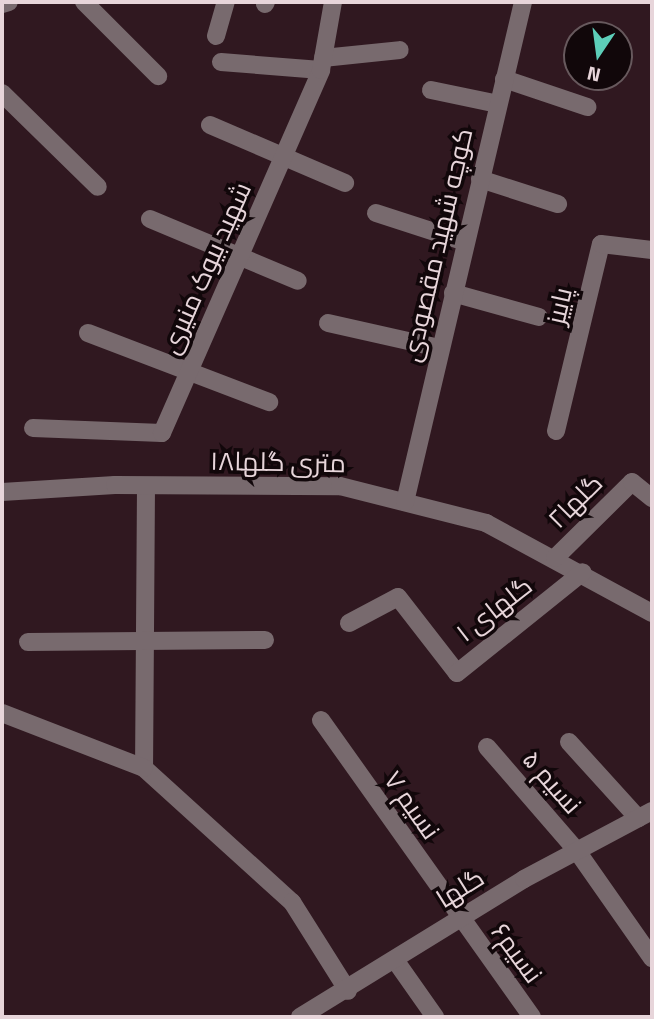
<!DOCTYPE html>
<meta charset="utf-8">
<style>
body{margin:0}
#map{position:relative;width:654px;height:1019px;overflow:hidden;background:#301820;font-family:"Titillium Web",Cairo,sans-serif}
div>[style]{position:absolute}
.minor>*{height:18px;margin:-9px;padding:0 9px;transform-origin:9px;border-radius:9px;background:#786a6e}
span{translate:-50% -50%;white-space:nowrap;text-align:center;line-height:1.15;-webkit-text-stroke:7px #11070a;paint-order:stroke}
.street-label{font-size:26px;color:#e7d5da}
.frame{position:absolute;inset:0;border:4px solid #e7d5da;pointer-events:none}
.north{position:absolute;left:563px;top:21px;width:70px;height:70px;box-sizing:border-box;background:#11070a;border:2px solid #67595d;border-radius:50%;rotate:193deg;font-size:19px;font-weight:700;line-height:28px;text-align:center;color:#e7d5da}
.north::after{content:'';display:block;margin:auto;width:24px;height:32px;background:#5dceb9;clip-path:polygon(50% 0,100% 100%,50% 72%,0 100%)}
</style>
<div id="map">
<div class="minor">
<i style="left:84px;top:2px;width:105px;rotate:45deg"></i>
<i style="left:2px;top:4px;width:7px;rotate:-16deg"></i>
<i style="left:265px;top:4px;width:2px;rotate:-63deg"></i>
<i style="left:216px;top:36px;width:35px;rotate:-74deg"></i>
<i style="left:323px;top:58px;width:77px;rotate:-5.9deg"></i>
<i style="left:221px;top:62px;width:100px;rotate:4.6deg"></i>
<i style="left:504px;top:79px;width:88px;rotate:18.6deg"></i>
<i style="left:431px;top:90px;width:68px;rotate:11.8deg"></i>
<i style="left:2px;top:93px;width:134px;rotate:44.4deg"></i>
<i style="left:210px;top:125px;width:147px;rotate:23.2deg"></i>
<i style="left:480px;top:179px;width:82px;rotate:17.8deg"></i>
<i style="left:376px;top:213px;width:94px;rotate:18deg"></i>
<i style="left:150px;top:219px;width:160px;rotate:22.7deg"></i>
<i style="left:453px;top:293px;width:89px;rotate:15.6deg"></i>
<i style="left:328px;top:323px;width:114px;rotate:12.7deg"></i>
<i style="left:88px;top:333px;width:194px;rotate:20.9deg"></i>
<i style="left:33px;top:428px;width:129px;rotate:2.2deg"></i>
<i style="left:162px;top:433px;width:396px;rotate:-66.3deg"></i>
<i style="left:321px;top:70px;width:69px;rotate:-80deg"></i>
<i style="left:556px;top:431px;width:192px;rotate:-76.5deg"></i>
<i style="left:601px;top:244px;width:51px;rotate:6.7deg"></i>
<i style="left:146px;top:487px;width:281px;rotate:90.4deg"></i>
<i style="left:144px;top:768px;width:200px;rotate:42.2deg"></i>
<i style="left:292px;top:902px;width:105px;rotate:57.8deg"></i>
<i style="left:2px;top:492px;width:113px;rotate:-3.5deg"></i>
<i style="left:115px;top:485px;width:225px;rotate:0.3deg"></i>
<i style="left:340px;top:486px;width:151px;rotate:14.2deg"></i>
<i style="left:486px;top:523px;width:189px;rotate:28.5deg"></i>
<i style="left:405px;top:502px;width:514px;rotate:-76.72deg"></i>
<i style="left:555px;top:558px;width:108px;rotate:-44.6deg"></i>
<i style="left:632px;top:482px;width:26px;rotate:39deg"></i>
<i style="left:349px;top:623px;width:55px;rotate:-28deg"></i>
<i style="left:398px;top:597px;width:96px;rotate:52.2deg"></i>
<i style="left:457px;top:673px;width:161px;rotate:-38.7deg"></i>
<i style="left:28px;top:642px;width:237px;rotate:-0.5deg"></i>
<i style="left:2px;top:713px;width:152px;rotate:21.2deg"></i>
<i style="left:321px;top:720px;width:364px;rotate:54.6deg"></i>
<i style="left:569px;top:742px;width:103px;rotate:47.8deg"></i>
<i style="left:487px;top:747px;width:138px;rotate:49.1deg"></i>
<i style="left:577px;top:851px;width:131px;rotate:55deg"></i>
<i style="left:395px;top:960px;width:70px;rotate:54.9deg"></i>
<i style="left:300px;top:1017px;width:263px;rotate:-31.6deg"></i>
<i style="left:524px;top:879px;width:145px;rotate:-28deg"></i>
</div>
<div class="street-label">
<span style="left:437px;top:245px;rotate:-77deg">کوچه شهید مقصودی</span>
<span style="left:206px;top:268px;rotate:-66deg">شهید بیوک منیری</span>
<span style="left:559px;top:306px;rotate:-77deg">پاییز</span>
<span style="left:278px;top:462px;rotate:1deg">۱۸متری گلها</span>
<span style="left:575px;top:501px;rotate:-45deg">گلها۲</span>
<span style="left:494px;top:609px;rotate:-38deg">گلهای ۱</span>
<span style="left:552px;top:782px;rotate:49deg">نسیم ۵</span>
<span style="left:412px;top:805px;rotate:55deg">نسیم ۷</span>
<span style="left:460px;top:888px;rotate:-32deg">گلها</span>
<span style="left:517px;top:953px;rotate:54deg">نسیم۶</span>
</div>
<div class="frame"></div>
<div class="north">N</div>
</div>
